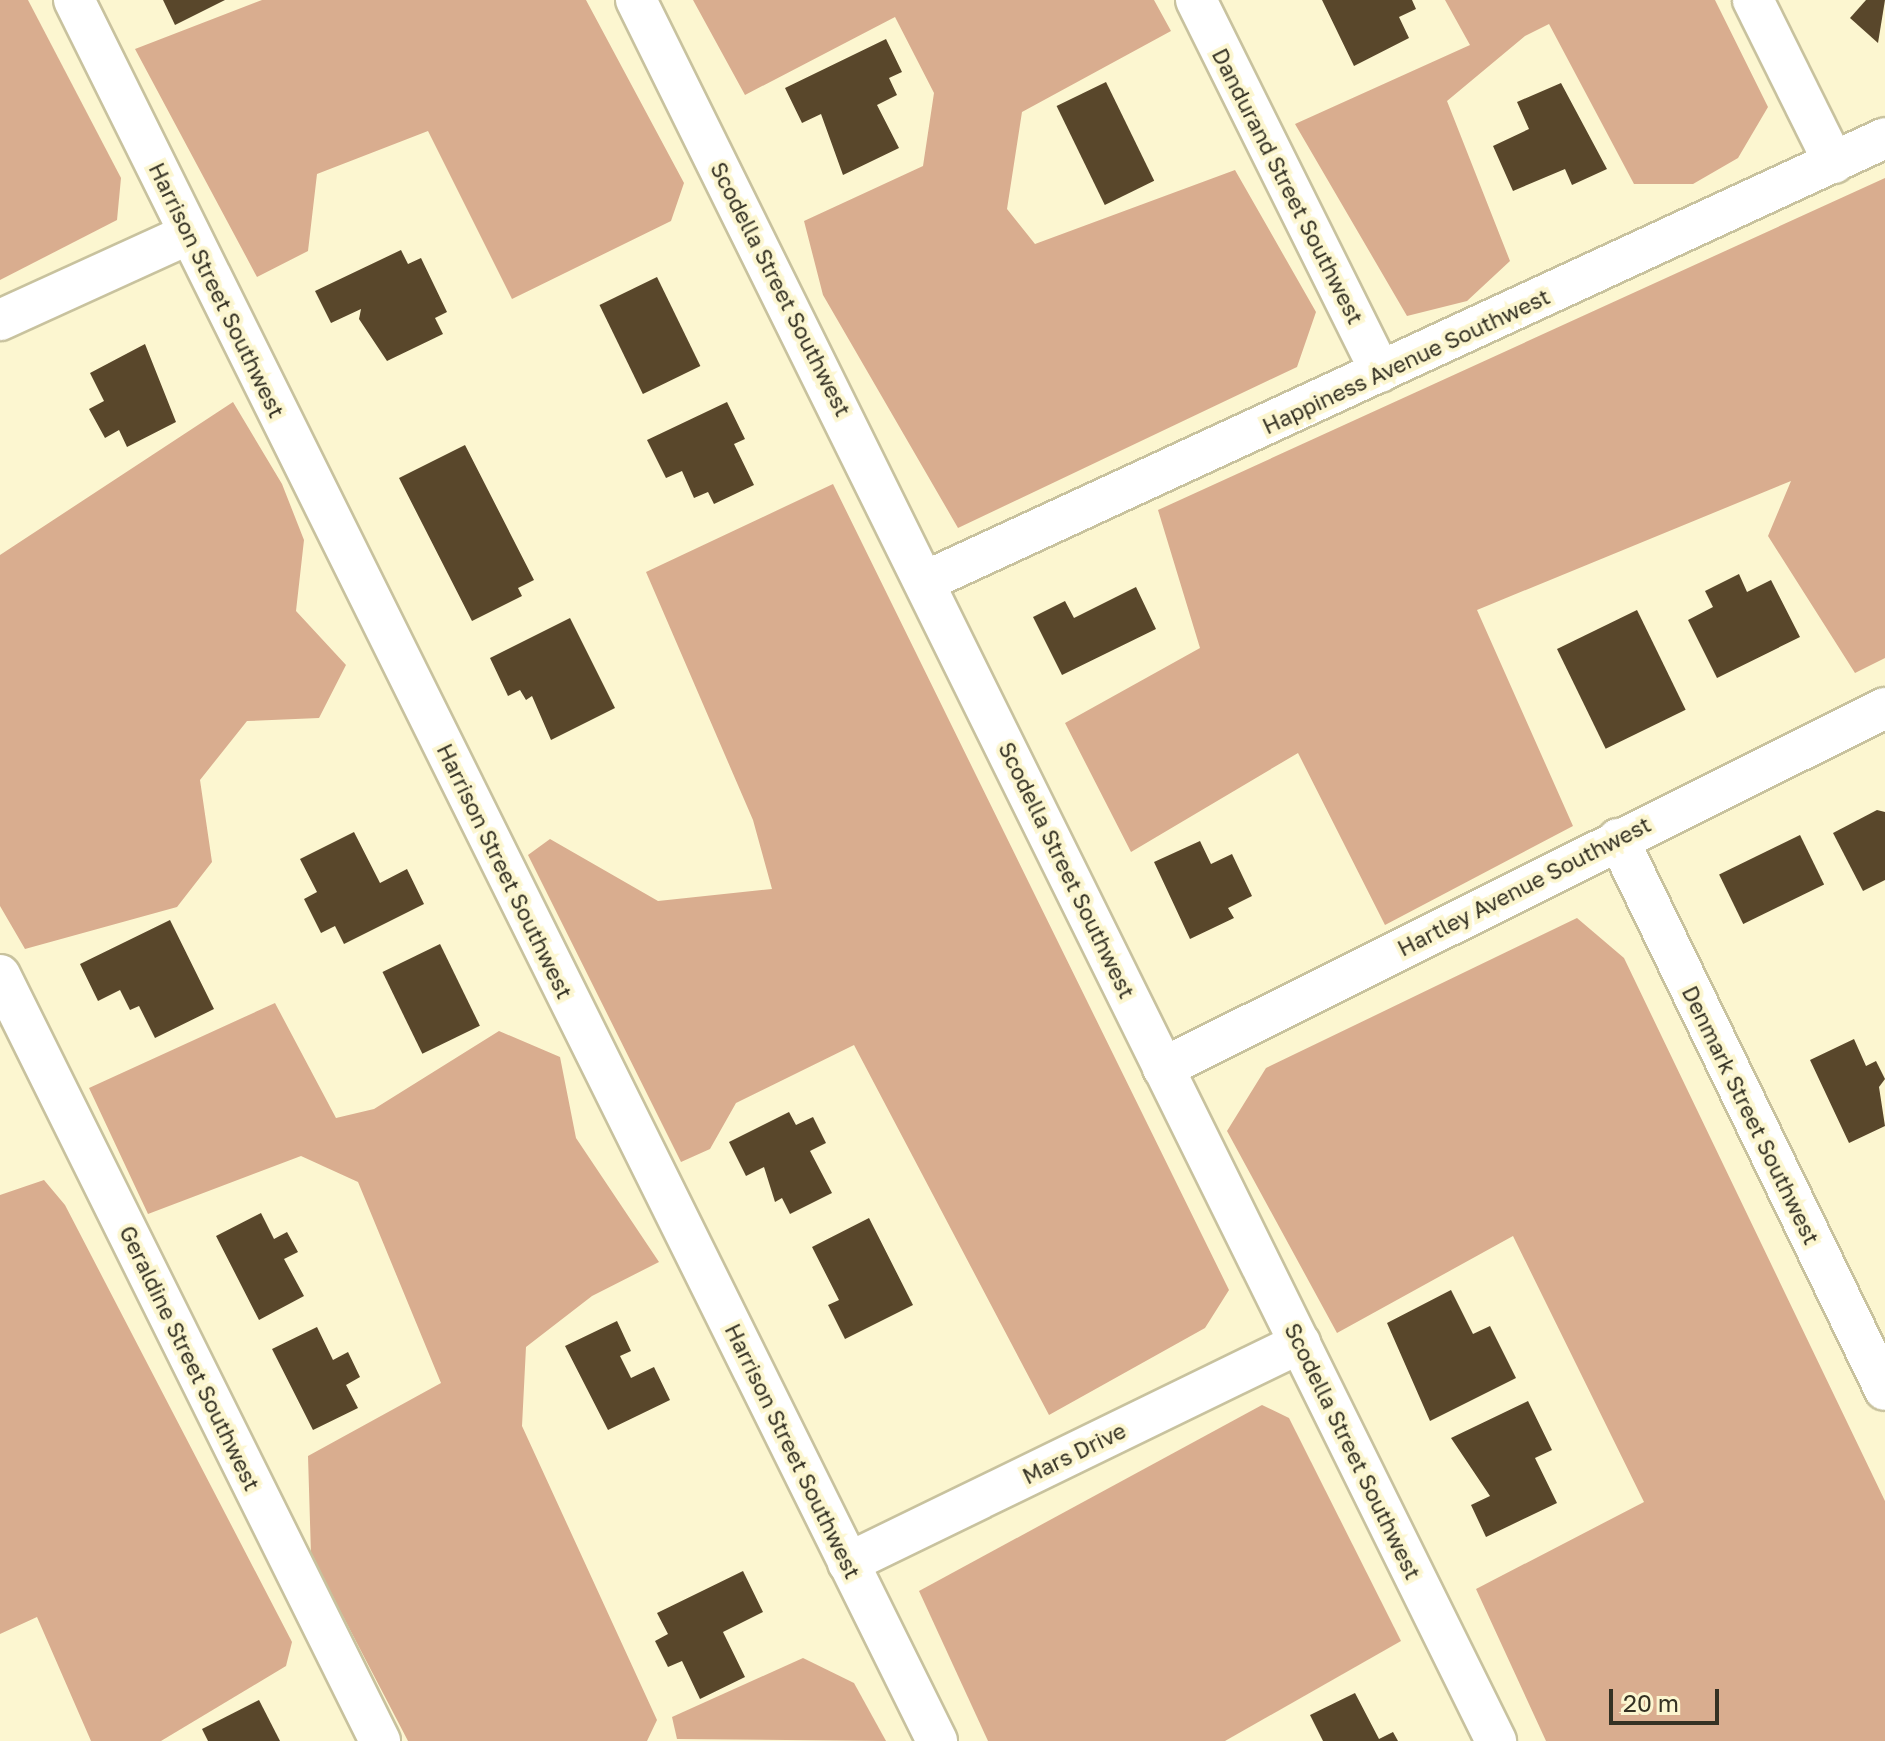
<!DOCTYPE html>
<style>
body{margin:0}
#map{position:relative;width:1885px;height:1741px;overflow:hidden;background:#fcf6d0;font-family:"Golos Text",sans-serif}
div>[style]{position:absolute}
.forest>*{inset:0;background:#d9ad8f}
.building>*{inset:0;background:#59472b;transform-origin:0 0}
.roads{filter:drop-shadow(2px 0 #c8c29e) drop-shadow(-2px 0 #c8c29e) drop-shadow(0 2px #c8c29e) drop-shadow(0 -2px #c8c29e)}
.street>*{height:40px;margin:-20px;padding:0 20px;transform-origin:20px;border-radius:20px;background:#fff}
span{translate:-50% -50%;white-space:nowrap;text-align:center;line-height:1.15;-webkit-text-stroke:8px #fcf6d0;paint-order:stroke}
.street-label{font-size:22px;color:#343123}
.scale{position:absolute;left:1609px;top:1689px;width:110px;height:36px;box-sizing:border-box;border:4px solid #343123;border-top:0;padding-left:10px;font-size:24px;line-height:28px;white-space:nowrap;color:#343123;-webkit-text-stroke:6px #fcf6d0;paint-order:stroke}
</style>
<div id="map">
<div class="forest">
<i style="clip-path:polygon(0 0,28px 0,121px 178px,117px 220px,0 280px)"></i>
<i style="clip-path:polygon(262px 0,586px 0,684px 183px,671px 221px,512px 299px,428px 131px,317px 174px,308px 251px,257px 277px,135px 49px)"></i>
<i style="clip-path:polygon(693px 0,1154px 0,1171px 31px,1022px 112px,1007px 209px,1035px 244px,1235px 170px,1316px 312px,1297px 367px,958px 528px,823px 295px,804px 221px,923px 166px,934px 93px,895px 17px,745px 95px)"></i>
<i style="clip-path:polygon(1445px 0,1715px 0,1768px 107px,1738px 158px,1693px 184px,1634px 184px,1549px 24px,1525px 36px,1447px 101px,1510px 261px,1467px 301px,1407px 316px,1295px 124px,1470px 45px)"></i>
<i style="clip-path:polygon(1885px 178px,1885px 658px,1855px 673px,1768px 536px,1791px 481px,1477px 610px,1573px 826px,1385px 925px,1298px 753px,1131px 852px,1065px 723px,1200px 648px,1158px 510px)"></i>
<i style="clip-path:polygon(233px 402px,282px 484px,304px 540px,296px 611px,346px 665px,319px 718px,247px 721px,200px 780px,212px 862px,177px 907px,25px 949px,0 906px,0 555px)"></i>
<i style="clip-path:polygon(833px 484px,1229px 1290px,1205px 1328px,1049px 1415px,854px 1045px,736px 1103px,710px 1149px,681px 1162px,528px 855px,550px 839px,658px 901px,772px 889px,753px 820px,646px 572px)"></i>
<i style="clip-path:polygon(1577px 918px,1624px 958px,1885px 1501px,1885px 1741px,1546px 1741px,1476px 1589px,1644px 1502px,1513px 1236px,1337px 1333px,1227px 1131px,1266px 1068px)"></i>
<i style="clip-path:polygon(275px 1003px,336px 1118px,374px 1109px,499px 1031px,560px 1057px,576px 1138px,659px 1262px,592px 1296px,526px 1347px,522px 1426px,657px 1720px,647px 1741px,408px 1741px,311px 1555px,308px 1456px,441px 1383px,358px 1182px,301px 1156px,148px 1214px,89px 1088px)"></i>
<i style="clip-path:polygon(44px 1180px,65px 1205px,292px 1642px,286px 1666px,161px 1741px,91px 1741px,37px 1617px,0 1634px,0 1195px)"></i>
<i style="clip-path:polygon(1262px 1405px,1289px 1418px,1401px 1641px,1225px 1741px,988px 1741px,919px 1591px)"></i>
<i style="clip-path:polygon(803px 1658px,854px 1683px,886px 1741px,677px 1739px,672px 1717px)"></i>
</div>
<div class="building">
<i style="clip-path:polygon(163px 0,225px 0,175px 25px)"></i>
<i style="clip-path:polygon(1322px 0,1412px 0,1416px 9px,1399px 17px,1409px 38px,1354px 66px)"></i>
<i style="clip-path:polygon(1866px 0,1885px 0,1878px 43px,1850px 18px)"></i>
<i style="clip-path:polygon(886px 39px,902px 72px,889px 78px,897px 95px,877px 105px,899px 148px,843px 175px,821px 114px,802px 123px,785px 88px)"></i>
<i style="left:1106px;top:82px;width:110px;height:55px;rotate:64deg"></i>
<i style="clip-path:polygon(1561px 83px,1607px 169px,1572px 185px,1565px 169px,1513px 191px,1493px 146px,1529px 129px,1517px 102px)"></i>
<i style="clip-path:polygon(401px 250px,408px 264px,421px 258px,447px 312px,435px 318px,443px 334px,387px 361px,359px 319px,361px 309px,331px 323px,315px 291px)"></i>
<i style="left:657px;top:277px;width:99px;height:64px;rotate:64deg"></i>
<i style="clip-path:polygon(145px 344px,176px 422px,127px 447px,119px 430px,105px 438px,89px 409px,104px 401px,90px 373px)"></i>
<i style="clip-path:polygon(727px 402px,745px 439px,734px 444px,754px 485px,714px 504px,708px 492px,694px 498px,682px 471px,666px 478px,647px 440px)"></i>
<i style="clip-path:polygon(465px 445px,534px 580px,518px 588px,522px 596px,472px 621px,399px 478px)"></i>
<i style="clip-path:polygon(1739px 574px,1747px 592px,1771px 580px,1800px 637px,1717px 678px,1688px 620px,1713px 607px,1705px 591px)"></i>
<i style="clip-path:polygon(1136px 587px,1156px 629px,1062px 675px,1033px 617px,1065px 601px,1074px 618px)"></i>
<i style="left:1637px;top:610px;width:111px;height:89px;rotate:64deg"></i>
<i style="clip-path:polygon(570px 618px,615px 708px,551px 740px,532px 696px,526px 700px,520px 690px,508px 696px,490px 658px)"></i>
<i style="clip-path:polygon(1877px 810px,1885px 812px,1885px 880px,1863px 891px,1833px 833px)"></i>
<i style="clip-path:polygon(354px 832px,380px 883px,407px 869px,424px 904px,344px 944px,335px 926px,321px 933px,304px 899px,317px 892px,300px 859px)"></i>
<i style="left:1800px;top:835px;width:55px;height:90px;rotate:64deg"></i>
<i style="clip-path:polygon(1200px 841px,1211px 864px,1232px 854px,1252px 896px,1228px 908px,1234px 918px,1190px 939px,1154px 862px)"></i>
<i style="clip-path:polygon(170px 920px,214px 1009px,155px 1038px,139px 1006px,130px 1010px,120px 990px,98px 1001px,80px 964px)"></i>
<i style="left:440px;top:944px;width:91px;height:64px;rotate:64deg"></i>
<i style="clip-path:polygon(1854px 1039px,1866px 1066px,1876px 1061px,1885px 1079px,1879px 1087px,1885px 1126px,1849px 1143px,1810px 1060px)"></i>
<i style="clip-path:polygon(789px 1112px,796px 1125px,813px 1117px,826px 1143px,810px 1151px,832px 1193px,790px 1214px,782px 1198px,775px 1202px,764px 1167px,746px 1176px,729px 1142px)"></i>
<i style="clip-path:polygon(261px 1213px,274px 1239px,287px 1232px,298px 1252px,284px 1259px,304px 1296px,259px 1320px,216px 1236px)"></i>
<i style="clip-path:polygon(869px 1218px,913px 1305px,845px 1339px,828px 1305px,839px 1300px,812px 1247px)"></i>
<i style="clip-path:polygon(1451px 1290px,1473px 1334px,1490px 1326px,1516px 1378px,1430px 1421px,1387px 1323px)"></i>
<i style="clip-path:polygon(617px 1321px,631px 1351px,620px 1356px,631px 1378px,654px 1367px,670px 1400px,608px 1430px,565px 1346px)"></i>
<i style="clip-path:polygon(317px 1327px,333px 1360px,348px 1352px,360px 1377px,346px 1385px,358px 1408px,313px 1430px,272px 1349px)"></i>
<i style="clip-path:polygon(1528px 1401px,1552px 1450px,1535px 1458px,1557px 1503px,1486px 1537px,1471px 1505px,1490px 1496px,1451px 1438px)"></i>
<i style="clip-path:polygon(743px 1571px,763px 1612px,723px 1632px,745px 1677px,700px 1699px,682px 1661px,668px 1667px,655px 1641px,668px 1634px,657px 1613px)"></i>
<i style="clip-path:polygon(1355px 1693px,1379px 1739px,1393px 1732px,1398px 1741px,1323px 1741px,1310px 1715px)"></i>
<i style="clip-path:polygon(259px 1700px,280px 1741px,208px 1741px,202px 1729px)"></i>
</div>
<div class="roads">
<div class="street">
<i style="left:74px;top:0;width:1943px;rotate:63.63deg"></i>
<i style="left:636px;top:0;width:1942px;rotate:63.71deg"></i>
<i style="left:1196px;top:0;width:415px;rotate:63.6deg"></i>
<i style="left:1753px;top:0;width:182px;rotate:63.6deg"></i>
<i style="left:0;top:320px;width:208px;rotate:-24.5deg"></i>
<i style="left:926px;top:581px;width:1056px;rotate:-24.79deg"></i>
<i style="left:1618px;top:839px;width:612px;rotate:64.15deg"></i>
<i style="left:0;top:975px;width:855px;rotate:63.61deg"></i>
<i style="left:1163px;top:1068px;width:807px;rotate:-26.5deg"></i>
<i style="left:848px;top:1563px;width:503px;rotate:-25.95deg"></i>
</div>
</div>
<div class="street-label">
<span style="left:1288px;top:186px;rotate:63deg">Dandurand Street Southwest</span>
<span style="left:781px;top:289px;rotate:63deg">Scodella Street Southwest</span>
<span style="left:217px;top:290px;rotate:64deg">Harrison Street Southwest</span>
<span style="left:1406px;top:361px;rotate:-25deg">Happiness Avenue Southwest</span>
<span style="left:1067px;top:870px;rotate:64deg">Scodella Street Southwest</span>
<span style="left:505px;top:871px;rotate:64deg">Harrison Street Southwest</span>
<span style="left:1524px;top:886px;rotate:-27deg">Hartley Avenue Southwest</span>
<span style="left:1751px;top:1115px;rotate:64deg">Denmark Street Southwest</span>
<span style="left:190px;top:1358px;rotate:64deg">Geraldine Street Southwest</span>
<span style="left:793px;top:1451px;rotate:64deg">Harrison Street Southwest</span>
<span style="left:1353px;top:1451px;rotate:64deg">Scodella Street Southwest</span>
<span style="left:1074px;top:1453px;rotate:-26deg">Mars Drive</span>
</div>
<div class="scale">20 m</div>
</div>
